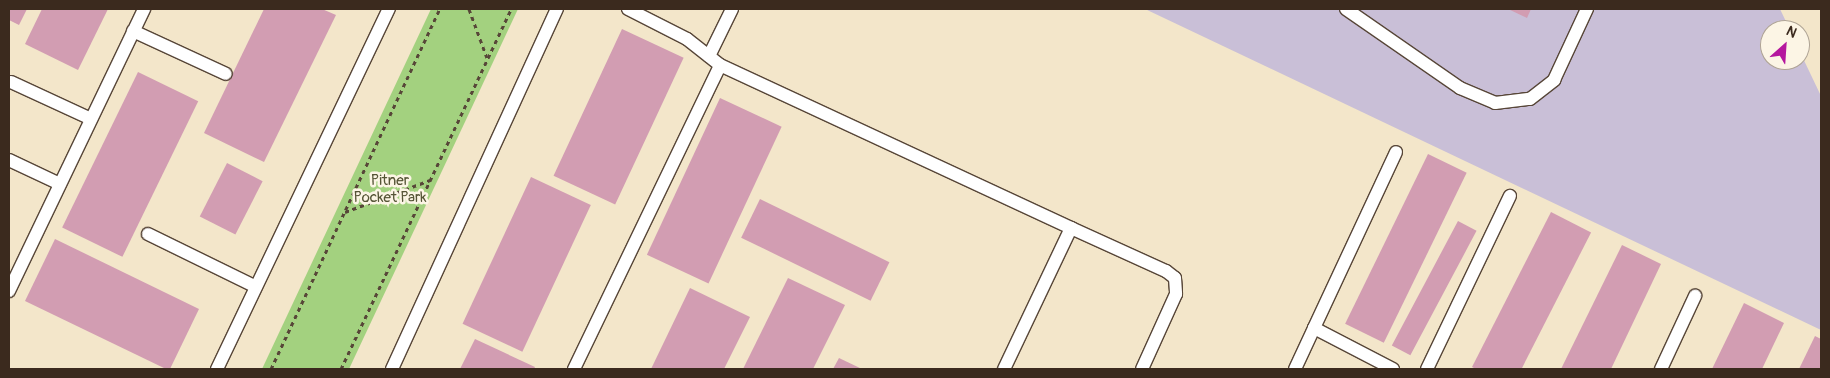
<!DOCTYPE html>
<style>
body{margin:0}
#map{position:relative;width:1830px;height:378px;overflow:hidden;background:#f3e6ca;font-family:Pangolin,sans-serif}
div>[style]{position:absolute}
.industrial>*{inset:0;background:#c9bfd7}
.green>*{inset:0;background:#a3d17f}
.building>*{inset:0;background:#d29db2;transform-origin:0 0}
.path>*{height:3px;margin-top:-1.5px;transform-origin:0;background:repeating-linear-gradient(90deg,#574638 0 4px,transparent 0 8px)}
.roads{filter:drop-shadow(1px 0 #574638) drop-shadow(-1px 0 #574638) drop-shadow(0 1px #574638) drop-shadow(0 -1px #574638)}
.service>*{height:12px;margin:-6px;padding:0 6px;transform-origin:6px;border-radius:6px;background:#fff}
span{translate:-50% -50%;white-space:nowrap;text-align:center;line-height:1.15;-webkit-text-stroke:5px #fcf5e5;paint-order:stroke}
.park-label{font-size:15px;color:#555436}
.frame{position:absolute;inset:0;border:10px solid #3b2a1e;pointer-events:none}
.north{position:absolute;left:1760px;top:20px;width:50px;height:50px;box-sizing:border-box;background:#fcf5e5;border:1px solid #afa495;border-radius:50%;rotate:26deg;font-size:14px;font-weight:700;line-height:20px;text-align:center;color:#3b2a1e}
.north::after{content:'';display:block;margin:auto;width:18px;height:22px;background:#b5179e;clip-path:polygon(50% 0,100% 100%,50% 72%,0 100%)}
</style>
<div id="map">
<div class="industrial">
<i style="clip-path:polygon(1145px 9px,1780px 9px,1790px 30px,1770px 30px,1770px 60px,1800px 60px,1800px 52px,1821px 96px,1821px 330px)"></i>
</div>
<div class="green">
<i style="clip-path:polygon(431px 9px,518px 9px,349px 369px,262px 369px)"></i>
</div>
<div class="building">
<i style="clip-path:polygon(9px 9px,27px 9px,19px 25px,9px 20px)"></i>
<i style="clip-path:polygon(42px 9px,108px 9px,78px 70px,25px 44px)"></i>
<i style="clip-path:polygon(264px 9px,322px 9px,336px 15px,264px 162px,204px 133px)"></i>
<i style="clip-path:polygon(1508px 9px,1531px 9px,1527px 18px)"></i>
<i style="left:622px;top:29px;width:68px;height:162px;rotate:25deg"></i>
<i style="left:138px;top:72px;width:67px;height:173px;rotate:26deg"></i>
<i style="left:720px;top:98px;width:68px;height:173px;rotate:25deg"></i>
<i style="left:1428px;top:154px;width:43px;height:189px;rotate:26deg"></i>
<i style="left:227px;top:163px;width:40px;height:60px;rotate:27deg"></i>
<i style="left:531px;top:177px;width:66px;height:162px;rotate:25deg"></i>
<i style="left:760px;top:199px;width:144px;height:43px;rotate:26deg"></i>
<i style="left:1551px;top:212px;width:45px;height:174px;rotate:27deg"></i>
<i style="left:1458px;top:221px;width:21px;height:141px;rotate:28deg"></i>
<i style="clip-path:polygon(55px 239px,199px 309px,170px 369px,166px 369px,25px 301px)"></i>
<i style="clip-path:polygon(1622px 245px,1661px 264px,1611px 369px,1561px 369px)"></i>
<i style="clip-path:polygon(788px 278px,845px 305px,813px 369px,743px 369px)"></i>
<i style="clip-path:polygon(690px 288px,750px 317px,724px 369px,651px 369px)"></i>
<i style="clip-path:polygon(1744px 303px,1784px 323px,1762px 369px,1712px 369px)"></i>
<i style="clip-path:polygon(1815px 336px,1821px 339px,1821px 369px,1799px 369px)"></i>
<i style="clip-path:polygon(475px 339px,535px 367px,534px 369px,460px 369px)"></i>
<i style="clip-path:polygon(839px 358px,862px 369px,833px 369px)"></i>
</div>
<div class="path">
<i style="left:469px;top:9px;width:52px;rotate:69.8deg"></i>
<i style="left:345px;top:212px;width:91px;rotate:-20.6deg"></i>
<i style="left:271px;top:369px;width:398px;rotate:-64.9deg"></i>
<i style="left:341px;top:369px;width:398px;rotate:-64.7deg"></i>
</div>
<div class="roads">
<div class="service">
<i style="left:628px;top:9px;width:66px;rotate:27deg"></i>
<i style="left:687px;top:39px;width:42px;rotate:38.2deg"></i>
<i style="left:1346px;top:9px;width:139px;rotate:34.7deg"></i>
<i style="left:1460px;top:88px;width:38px;rotate:23deg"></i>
<i style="left:1495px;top:103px;width:35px;rotate:-7deg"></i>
<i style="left:1530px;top:99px;width:31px;rotate:-38deg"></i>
<i style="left:1554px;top:80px;width:78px;rotate:-65.1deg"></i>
<i style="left:133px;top:31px;width:102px;rotate:24.8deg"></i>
<i style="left:709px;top:56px;width:52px;rotate:-63.9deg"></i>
<i style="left:11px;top:82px;width:88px;rotate:24.8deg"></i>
<i style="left:9px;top:160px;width:56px;rotate:25.2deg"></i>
<i style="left:1071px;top:228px;width:104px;rotate:24.4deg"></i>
<i style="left:1166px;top:271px;width:11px;rotate:38deg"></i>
<i style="left:1175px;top:278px;width:16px;rotate:86deg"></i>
<i style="left:1176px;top:294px;width:82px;rotate:114.4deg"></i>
<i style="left:148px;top:234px;width:120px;rotate:26.1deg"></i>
<i style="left:9px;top:291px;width:313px;rotate:-64.4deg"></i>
<i style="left:1314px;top:328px;width:194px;rotate:-65deg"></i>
<i style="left:217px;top:369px;width:399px;rotate:-64.5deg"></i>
<i style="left:392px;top:369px;width:396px;rotate:-65.4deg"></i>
<i style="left:574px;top:369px;width:337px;rotate:-64.3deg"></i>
<i style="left:720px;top:65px;width:387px;rotate:24.9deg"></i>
<i style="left:1071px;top:228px;width:156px;rotate:115.4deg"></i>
<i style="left:1295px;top:369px;width:45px;rotate:-65.1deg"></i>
<i style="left:1314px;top:328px;width:89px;rotate:27.4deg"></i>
<i style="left:1427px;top:369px;width:192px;rotate:-64.4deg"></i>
<i style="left:1661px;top:369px;width:81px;rotate:-65deg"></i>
</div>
</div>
<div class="park-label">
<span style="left:390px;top:189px">Pitner<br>Pocket Park</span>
</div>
<div class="frame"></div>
<div class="north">N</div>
</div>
